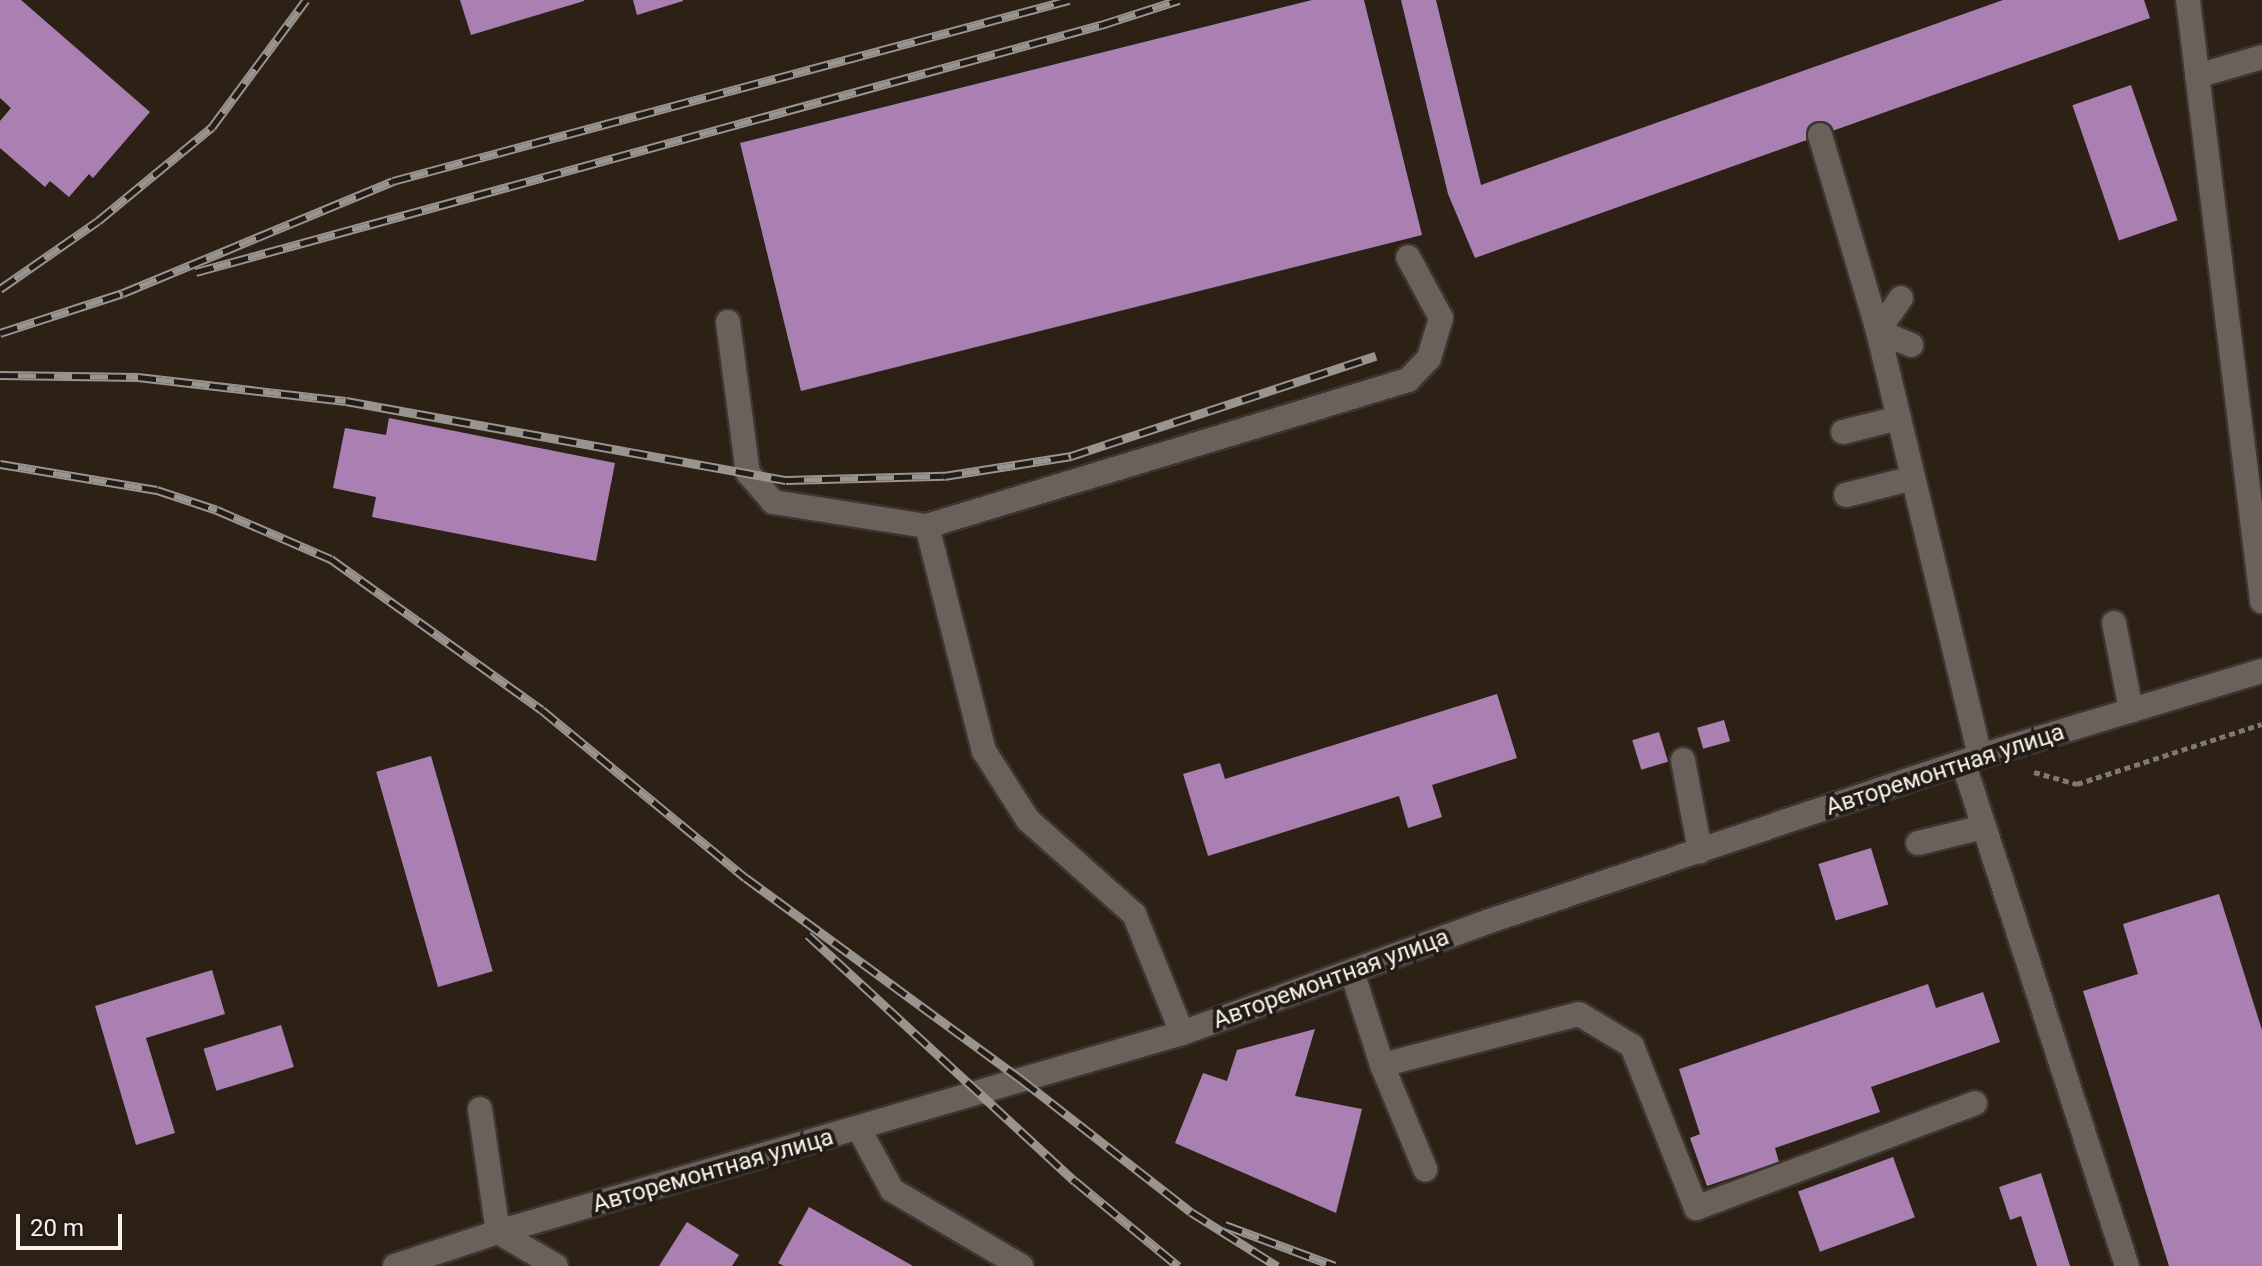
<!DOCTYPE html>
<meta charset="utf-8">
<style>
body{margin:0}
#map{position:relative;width:2262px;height:1266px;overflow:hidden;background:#231c16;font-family:Roboto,sans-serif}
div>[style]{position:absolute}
.built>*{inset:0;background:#2d2116;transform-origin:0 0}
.building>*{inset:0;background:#aa80b2;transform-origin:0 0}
.path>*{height:5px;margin-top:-2.5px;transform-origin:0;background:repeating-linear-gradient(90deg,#7e7873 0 6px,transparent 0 10px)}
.roads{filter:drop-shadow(2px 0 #3c3632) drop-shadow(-2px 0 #3c3632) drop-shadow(0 2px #3c3632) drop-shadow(0 -2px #3c3632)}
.minor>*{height:24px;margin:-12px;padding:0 12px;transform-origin:12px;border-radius:12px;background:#6a625a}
.rail>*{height:9px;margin-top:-4.5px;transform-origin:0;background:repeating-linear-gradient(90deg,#231c16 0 18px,#9a948f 0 36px);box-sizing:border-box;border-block:2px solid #9a948f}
span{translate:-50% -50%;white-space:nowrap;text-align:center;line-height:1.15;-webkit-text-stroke:8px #231c16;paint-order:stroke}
.street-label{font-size:24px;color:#f8f3ee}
.scale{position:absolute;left:16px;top:1214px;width:106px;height:36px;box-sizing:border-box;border:4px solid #f8f3ee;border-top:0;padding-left:10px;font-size:24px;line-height:28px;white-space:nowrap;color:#f8f3ee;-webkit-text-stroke:6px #231c16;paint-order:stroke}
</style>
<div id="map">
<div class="built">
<i style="left:0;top:0;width:2262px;height:1266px"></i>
</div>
<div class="building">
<i style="clip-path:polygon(0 0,21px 0,150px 112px,93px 178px,89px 174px,69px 197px,50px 181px,45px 187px,0 148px,0 121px,11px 108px,0 98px)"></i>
<i style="clip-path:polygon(460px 0,584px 0,584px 1px,471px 35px)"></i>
<i style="clip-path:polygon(633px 0,683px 0,683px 1px,637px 15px)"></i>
<i style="clip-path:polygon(1312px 0,1364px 0,1422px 235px,801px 391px,740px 143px)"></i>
<i style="clip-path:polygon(1401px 0,1436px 0,1481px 185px,2003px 0,2144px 0,2150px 18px,1475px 258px,1448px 194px)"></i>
<i style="left:2131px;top:85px;width:143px;height:62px;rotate:71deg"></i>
<i style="clip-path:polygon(389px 418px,615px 463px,596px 561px,372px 517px,376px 497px,333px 488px,345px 428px,386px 435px)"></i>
<i style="clip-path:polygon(1497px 694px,1517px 758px,1432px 785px,1442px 817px,1408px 828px,1399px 796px,1208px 856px,1183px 774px,1220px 763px,1225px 779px)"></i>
<i style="left:1724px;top:720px;width:22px;height:28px;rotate:74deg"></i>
<i style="left:1659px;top:732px;width:31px;height:28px;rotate:73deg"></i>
<i style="left:431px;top:756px;width:224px;height:57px;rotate:74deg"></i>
<i style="left:1871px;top:848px;width:59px;height:55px;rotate:73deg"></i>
<i style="clip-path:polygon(2219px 894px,2262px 1030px,2262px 1266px,2169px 1266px,2083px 991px,2138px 974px,2123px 924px)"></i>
<i style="clip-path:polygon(212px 970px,225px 1014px,146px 1038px,175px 1133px,136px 1145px,95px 1006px)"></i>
<i style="clip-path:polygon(1928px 984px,1936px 1008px,1983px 992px,2000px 1042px,1871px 1087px,1880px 1112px,1775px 1148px,1779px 1162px,1707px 1186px,1690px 1138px,1700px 1134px,1679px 1069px)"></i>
<i style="left:281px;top:1025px;width:44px;height:81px;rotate:73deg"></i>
<i style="clip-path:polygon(1315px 1029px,1295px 1096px,1362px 1109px,1336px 1213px,1175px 1143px,1203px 1073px,1227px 1081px,1237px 1050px)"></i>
<i style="left:1893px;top:1157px;width:64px;height:101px;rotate:70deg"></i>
<i style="clip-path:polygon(2041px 1173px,2070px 1266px,2037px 1266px,2021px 1216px,2010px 1220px,1999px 1187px)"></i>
<i style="clip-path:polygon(809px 1207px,913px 1266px,784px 1266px,778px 1263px)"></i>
<i style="clip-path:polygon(687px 1222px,739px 1255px,732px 1266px,659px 1266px)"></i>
</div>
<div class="path">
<i style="left:2034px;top:772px;width:45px;rotate:15.6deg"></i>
<i style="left:2077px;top:784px;width:194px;rotate:-18deg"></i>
</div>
<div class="roads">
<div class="minor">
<i style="left:2188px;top:0;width:606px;rotate:82.98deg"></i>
<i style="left:2197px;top:76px;width:68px;rotate:-16.3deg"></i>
<i style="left:1820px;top:135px;width:204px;rotate:73.5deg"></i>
<i style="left:1878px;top:331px;width:36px;rotate:23deg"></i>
<i style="left:1901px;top:298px;width:40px;rotate:124.9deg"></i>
<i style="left:1878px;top:331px;width:437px;rotate:76.5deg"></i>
<i style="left:728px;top:322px;width:152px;rotate:82.5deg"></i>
<i style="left:748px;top:473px;width:38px;rotate:49deg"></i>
<i style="left:773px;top:502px;width:156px;rotate:8.9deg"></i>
<i style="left:927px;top:526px;width:503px;rotate:-16.88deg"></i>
<i style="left:1408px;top:380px;width:30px;rotate:-46deg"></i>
<i style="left:1429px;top:358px;width:42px;rotate:-73.3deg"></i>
<i style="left:1441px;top:318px;width:69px;rotate:-118.4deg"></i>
<i style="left:1843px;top:432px;width:58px;rotate:-14deg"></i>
<i style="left:1846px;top:495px;width:69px;rotate:-14.2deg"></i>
<i style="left:927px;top:526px;width:232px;rotate:75.8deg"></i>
<i style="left:984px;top:751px;width:82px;rotate:57.5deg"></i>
<i style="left:1028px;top:820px;width:142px;rotate:41.6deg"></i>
<i style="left:1134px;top:914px;width:128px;rotate:68deg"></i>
<i style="left:2114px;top:623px;width:89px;rotate:78.9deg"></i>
<i style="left:1683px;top:760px;width:93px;rotate:79.4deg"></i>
<i style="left:1963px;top:762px;width:530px;rotate:71.98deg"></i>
<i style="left:1918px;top:843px;width:68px;rotate:-13.6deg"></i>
<i style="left:1352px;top:972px;width:98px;rotate:72.1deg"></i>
<i style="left:1382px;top:1065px;width:113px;rotate:67.5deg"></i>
<i style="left:1382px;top:1065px;width:203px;rotate:-14.5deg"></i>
<i style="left:1579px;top:1014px;width:62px;rotate:31.1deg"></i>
<i style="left:1632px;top:1046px;width:174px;rotate:68.4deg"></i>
<i style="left:1696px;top:1208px;width:298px;rotate:-20.6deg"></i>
<i style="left:480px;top:1109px;width:124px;rotate:81.7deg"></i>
<i style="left:498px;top:1232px;width:67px;rotate:30.4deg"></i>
<i style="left:859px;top:1129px;width:69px;rotate:61.6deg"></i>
<i style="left:892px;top:1190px;width:150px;rotate:30.5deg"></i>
<i style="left:395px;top:1266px;width:108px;rotate:-18.3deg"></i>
<i style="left:498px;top:1232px;width:712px;rotate:-16.22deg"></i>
<i style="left:1182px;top:1033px;width:318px;rotate:-20deg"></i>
<i style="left:1481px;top:924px;width:527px;rotate:-18.61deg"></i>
<i style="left:1980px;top:756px;width:295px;rotate:-16.8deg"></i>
</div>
</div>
<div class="rail">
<i style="left:196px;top:272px;width:938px;rotate:-15.27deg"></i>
<i style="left:1101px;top:25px;width:82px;rotate:-17.8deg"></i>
<i style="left:0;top:289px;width:119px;rotate:-34.8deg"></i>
<i style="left:98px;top:221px;width:148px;rotate:-39.5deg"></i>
<i style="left:212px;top:127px;width:158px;rotate:-53.5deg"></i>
<i style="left:0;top:333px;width:129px;rotate:-18deg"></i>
<i style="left:123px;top:293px;width:292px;rotate:-22.5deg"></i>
<i style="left:393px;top:181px;width:700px;rotate:-14.99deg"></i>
<i style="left:0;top:375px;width:138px;rotate:0.8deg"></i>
<i style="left:138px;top:377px;width:209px;rotate:6.6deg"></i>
<i style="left:346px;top:401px;width:447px;rotate:10.2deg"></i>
<i style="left:786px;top:480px;width:158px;rotate:-1.5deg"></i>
<i style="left:944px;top:476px;width:129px;rotate:-8.9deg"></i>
<i style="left:1071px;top:456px;width:321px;rotate:-18.2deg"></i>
<i style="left:0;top:464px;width:159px;rotate:9.4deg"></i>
<i style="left:157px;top:490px;width:63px;rotate:18.4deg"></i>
<i style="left:217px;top:510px;width:124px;rotate:23.3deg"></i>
<i style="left:331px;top:559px;width:259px;rotate:35.6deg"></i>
<i style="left:542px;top:710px;width:264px;rotate:39.5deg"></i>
<i style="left:746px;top:878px;width:342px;rotate:36.2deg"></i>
<i style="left:1022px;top:1080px;width:214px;rotate:38deg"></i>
<i style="left:1191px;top:1212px;width:102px;rotate:32.1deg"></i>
<i style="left:808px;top:935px;width:363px;rotate:42.7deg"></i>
<i style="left:1075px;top:1181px;width:134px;rotate:39.5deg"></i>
<i style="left:1225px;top:1225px;width:117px;rotate:20.4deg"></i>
</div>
<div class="street-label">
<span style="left:1945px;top:770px;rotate:-18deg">Авторемонтная улица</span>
<span style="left:1331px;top:979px;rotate:-20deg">Авторемонтная улица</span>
<span style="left:713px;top:1171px;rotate:-16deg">Авторемонтная улица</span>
</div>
<div class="scale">20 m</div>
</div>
